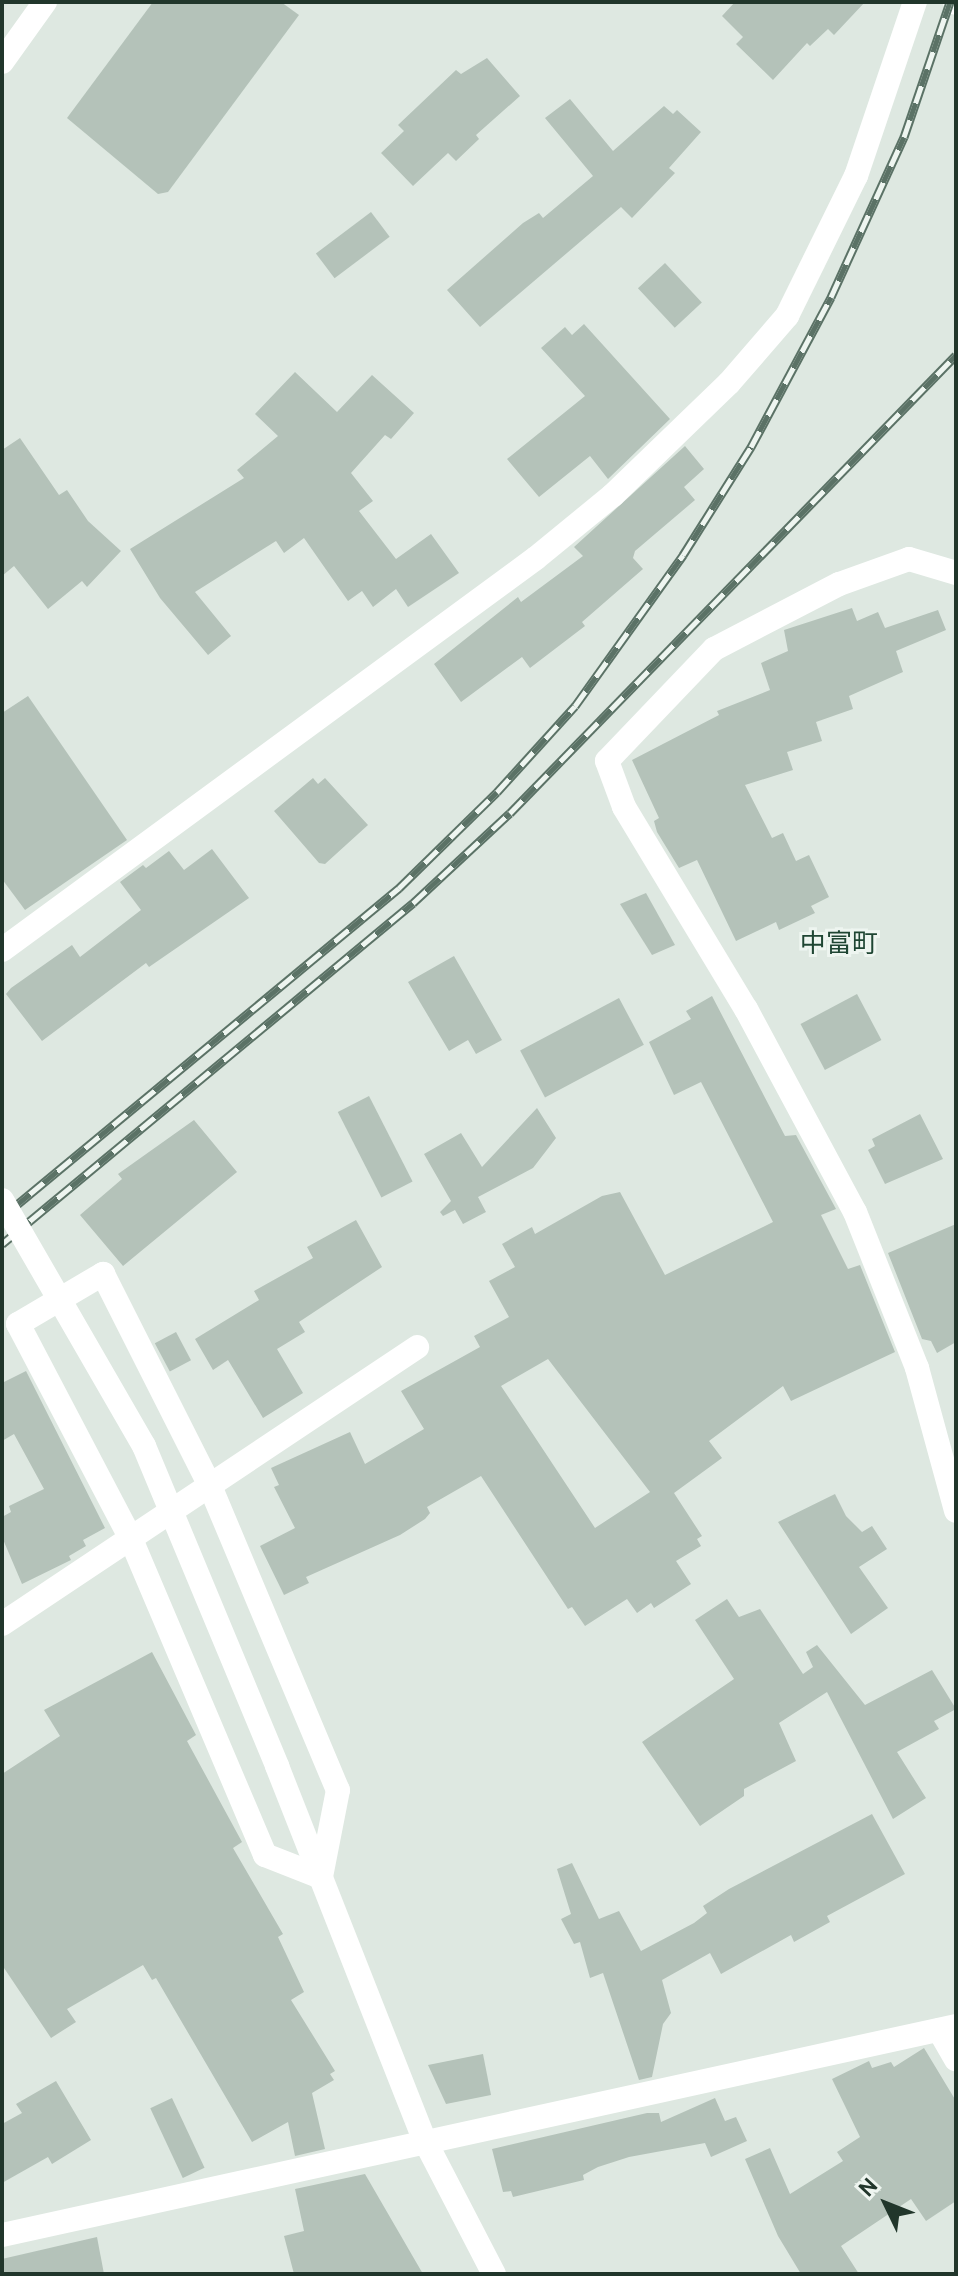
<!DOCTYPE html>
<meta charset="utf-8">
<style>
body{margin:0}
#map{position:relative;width:958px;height:2276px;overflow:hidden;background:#dee8e1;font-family:Cabin,"Noto Sans JP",sans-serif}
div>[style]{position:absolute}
.building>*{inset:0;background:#b4c2b9;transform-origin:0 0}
.minor>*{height:24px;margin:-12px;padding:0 12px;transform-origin:12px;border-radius:12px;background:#fff}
.tertiary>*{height:24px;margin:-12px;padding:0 12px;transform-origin:12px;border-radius:12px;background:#fff}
.rail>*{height:9px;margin-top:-4.5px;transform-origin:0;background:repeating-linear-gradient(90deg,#eef5f0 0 18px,#5b7266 0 36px);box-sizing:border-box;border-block:2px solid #5b7266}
.tertiary-bridge>*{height:24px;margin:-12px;padding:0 12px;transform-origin:12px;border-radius:12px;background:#fff}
span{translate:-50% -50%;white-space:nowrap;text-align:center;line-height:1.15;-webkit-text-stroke:6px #eef5f0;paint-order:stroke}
.quarter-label{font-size:26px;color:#1f4633}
.frame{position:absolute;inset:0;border:4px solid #21362b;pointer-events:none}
.north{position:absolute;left:846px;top:2164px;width:80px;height:80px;-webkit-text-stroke:6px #eef5f0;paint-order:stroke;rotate:313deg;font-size:22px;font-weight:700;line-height:32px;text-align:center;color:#21362b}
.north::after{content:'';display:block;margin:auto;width:28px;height:36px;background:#21362b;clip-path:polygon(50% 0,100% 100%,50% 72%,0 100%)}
</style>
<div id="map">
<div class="building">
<i style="clip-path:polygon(153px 2px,281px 2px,299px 15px,168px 192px,158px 194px,67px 118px)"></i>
<i style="clip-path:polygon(735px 2px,865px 2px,834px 35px,828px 29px,810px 46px,807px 43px,773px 80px,736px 44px,743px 37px,722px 16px)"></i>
<i style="clip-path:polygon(487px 58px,520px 96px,476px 135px,479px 139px,456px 161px,448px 153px,413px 186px,381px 153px,404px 131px,398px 125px,456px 70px,461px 74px)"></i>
<i style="clip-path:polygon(570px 99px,613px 151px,664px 106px,673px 114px,677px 110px,701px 132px,669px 168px,675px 173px,632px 218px,621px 207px,480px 327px,447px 290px,523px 223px,539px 213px,543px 218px,593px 176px,545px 118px)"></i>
<i style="left:371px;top:212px;width:31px;height:69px;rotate:53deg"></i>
<i style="left:665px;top:263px;width:54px;height:37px;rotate:47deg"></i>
<i style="clip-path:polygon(584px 324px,670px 419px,608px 479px,590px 456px,539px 497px,507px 459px,585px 396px,541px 348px,565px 327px,572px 335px)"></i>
<i style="clip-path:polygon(295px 372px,337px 412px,372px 375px,414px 413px,391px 439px,385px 435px,351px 473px,373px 501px,359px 511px,396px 559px,431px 534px,459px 573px,408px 607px,396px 589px,373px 607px,362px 591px,348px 601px,304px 538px,284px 553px,276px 541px,195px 592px,231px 636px,208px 655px,160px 598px,130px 549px,244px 478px,237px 470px,278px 436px,255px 414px)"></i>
<i style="clip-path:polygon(20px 438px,59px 495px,67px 490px,88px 521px,121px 551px,87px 587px,82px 581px,48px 609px,14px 566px,2px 576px,2px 450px)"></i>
<i style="clip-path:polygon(685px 446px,704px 469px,684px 487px,695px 500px,635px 551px,633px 558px,643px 569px,582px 622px,585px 626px,530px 668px,522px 657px,461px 702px,434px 664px,518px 597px,521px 602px,583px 556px,574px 547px)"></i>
<i style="clip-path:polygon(852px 608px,857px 621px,878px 612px,885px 628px,938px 610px,946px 630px,896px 651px,903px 672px,849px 696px,853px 709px,816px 722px,822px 741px,787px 752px,793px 770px,745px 785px,772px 838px,783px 833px,796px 861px,809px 855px,829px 897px,811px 906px,815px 913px,779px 930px,776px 922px,736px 941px,697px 860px,679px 868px,657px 832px,654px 821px,659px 818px,632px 760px,719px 715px,717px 711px,770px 690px,761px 663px,788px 651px,784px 630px)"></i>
<i style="clip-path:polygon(28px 696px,127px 840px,25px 910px,2px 879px,2px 713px)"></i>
<i style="clip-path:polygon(313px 778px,318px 784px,325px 778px,368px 825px,325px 864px,319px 863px,274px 811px)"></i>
<i style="clip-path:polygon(212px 849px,249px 898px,149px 967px,146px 963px,42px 1041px,6px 994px,11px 988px,72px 945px,80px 957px,141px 910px,120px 882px,143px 865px,146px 868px,169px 851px,184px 870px)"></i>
<i style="clip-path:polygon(646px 893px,675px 945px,652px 955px,620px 904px)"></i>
<i style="clip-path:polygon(454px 956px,502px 1040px,476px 1054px,468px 1040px,449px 1051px,408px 982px)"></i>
<i style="left:857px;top:994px;width:52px;height:64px;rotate:62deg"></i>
<i style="clip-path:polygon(evenodd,712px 996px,785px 1136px,796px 1135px,836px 1209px,821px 1215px,848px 1269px,860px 1265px,895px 1352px,791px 1401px,783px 1386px,709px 1441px,722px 1458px,674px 1493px,702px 1536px,697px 1539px,701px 1546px,676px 1561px,691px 1584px,654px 1608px,651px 1603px,637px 1613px,627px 1599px,585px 1626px,572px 1607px,568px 1609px,481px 1476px,427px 1507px,430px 1513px,425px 1519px,400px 1535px,306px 1577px,309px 1583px,284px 1595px,260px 1546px,295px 1528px,274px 1487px,279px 1485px,271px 1468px,350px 1432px,365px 1464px,424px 1429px,401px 1391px,480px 1347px,474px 1336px,509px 1317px,489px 1281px,515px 1267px,502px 1244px,532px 1227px,535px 1234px,602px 1196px,620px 1192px,665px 1275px,773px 1222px,701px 1082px,674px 1095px,649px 1042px,691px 1019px,686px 1011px,712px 996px,548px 1359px,650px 1492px,595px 1528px,501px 1386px,548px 1359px)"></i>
<i style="left:619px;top:998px;width:53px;height:112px;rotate:62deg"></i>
<i style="left:369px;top:1096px;width:96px;height:35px;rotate:63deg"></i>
<i style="clip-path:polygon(537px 1108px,556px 1138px,533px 1168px,478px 1197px,486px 1212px,463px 1224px,455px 1210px,443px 1216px,440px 1212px,451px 1201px,424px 1154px,461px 1133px,482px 1167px)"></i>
<i style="clip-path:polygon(920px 1114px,943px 1159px,885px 1184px,868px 1150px,875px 1146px,872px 1139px)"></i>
<i style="clip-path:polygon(194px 1120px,237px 1172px,123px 1266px,80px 1215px,122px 1179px,118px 1174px)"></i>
<i style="clip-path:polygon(356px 1220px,382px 1267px,299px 1322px,305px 1332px,277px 1349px,303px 1393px,263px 1418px,228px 1360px,213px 1370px,195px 1339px,259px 1300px,254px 1291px,313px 1258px,307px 1247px)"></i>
<i style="clip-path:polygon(956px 1224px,956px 1342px,937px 1353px,931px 1341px,922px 1339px,888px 1253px)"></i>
<i style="left:176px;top:1332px;width:32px;height:24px;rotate:62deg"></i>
<i style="clip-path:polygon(26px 1371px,105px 1528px,83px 1540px,86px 1546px,69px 1556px,71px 1560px,22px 1584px,2px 1537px,2px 1517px,11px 1512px,9px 1506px,44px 1489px,14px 1434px,2px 1441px,2px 1383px)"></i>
<i style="clip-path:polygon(835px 1494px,846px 1516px,862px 1532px,872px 1526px,887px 1549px,859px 1567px,888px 1608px,851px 1634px,778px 1522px)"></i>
<i style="clip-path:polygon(727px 1599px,739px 1617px,760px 1609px,803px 1674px,813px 1667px,806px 1652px,817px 1645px,865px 1705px,932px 1670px,956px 1709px,934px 1721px,939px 1729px,897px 1752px,926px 1798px,893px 1819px,827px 1692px,779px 1723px,796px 1761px,744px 1789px,744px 1796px,700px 1826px,642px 1742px,734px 1679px,695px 1620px)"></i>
<i style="clip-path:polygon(152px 1652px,196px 1735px,187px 1741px,242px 1842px,233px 1848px,283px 1934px,278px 1937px,304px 1992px,291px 2000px,335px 2071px,330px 2074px,334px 2080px,312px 2093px,325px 2149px,295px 2156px,288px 2122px,252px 2142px,156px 1978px,152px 1980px,143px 1965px,67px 2009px,76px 2022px,51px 2038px,2px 1965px,2px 1774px,60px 1736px,44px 1710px)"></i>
<i style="clip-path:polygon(872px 1814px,905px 1874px,827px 1916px,830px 1922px,794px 1942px,791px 1935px,721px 1974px,710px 1953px,662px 1980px,671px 2013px,663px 2024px,652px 2077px,639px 2080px,603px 1973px,590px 1978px,580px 1942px,574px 1944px,561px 1919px,571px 1914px,557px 1869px,572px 1863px,599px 1919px,619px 1911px,641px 1951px,694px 1923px,707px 1913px,703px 1906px,729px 1889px)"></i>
<i style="clip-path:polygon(924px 2048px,956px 2101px,956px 2201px,926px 2221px,911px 2199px,841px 2246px,859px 2274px,801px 2274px,778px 2236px,745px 2159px,770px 2148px,790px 2194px,843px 2161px,837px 2152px,860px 2137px,832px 2079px,869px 2061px,872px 2068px,891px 2062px,894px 2067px)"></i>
<i style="clip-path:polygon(483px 2054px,491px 2095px,446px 2104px,428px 2065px)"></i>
<i style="clip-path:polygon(56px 2081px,91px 2140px,52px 2164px,48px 2157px,2px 2183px,2px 2124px,22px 2113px,16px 2104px)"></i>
<i style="left:172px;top:2098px;width:77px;height:24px;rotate:65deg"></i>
<i style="clip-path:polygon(715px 2098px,725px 2121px,736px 2117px,747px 2141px,711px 2157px,705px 2143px,629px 2157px,598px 2167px,583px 2175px,584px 2180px,513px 2197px,511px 2191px,503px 2192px,492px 2149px,647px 2113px,659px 2113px,661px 2122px)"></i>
<i style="clip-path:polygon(365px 2174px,423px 2274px,294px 2274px,284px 2236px,304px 2231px,295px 2189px)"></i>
<i style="clip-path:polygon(97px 2237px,104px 2274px,2px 2274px,2px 2259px)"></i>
</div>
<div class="minor">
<i style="left:955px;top:2px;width:1px;rotate:45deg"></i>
<i style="left:2px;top:62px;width:74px;rotate:-54.4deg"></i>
<i style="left:956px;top:573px;width:49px;rotate:-163.4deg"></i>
<i style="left:909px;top:559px;width:74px;rotate:160.3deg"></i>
<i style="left:839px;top:584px;width:141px;rotate:152.5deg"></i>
<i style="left:714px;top:649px;width:155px;rotate:133.7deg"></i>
<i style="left:607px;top:761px;width:49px;rotate:69.7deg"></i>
<i style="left:624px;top:807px;width:236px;rotate:58.9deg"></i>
<i style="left:746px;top:1009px;width:230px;rotate:61.8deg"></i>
<i style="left:855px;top:1212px;width:168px;rotate:68.3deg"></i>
<i style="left:917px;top:1368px;width:148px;rotate:74.7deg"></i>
<i style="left:2px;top:950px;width:662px;rotate:-36.28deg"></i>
<i style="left:536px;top:558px;width:99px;rotate:-39.3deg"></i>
<i style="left:613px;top:495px;width:161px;rotate:-44deg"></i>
<i style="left:729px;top:383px;width:89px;rotate:-49.1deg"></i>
<i style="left:787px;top:316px;width:156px;rotate:-63.8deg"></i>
<i style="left:856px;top:176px;width:184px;rotate:-71.3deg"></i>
<i style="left:103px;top:1274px;width:237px;rotate:63.2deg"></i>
<i style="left:210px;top:1486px;width:330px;rotate:67.2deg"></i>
<i style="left:338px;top:1790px;width:89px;rotate:101.1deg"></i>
<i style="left:321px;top:1877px;width:60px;rotate:-158.6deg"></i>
<i style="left:265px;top:1855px;width:343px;rotate:-113deg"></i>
<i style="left:131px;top:1539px;width:243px;rotate:-117.7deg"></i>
<i style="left:18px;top:1324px;width:99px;rotate:-30.5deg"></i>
<i style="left:2px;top:1624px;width:499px;rotate:-33.7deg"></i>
<i style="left:939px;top:2030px;width:34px;rotate:60deg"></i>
<i style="left:2px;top:2235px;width:977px;rotate:-12.36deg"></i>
</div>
<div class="tertiary">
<i style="left:277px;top:1766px;width:401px;rotate:68.5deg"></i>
<i style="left:424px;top:2139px;width:152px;rotate:62.6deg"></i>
</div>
<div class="rail">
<i style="left:2px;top:1217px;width:516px;rotate:-39.65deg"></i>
<i style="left:399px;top:888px;width:137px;rotate:-44.4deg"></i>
<i style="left:497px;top:792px;width:116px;rotate:-47.8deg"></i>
<i style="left:575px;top:706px;width:186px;rotate:-54.4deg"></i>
<i style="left:683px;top:555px;width:128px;rotate:-57.8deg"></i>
<i style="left:751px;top:447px;width:170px;rotate:-61.9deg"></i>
<i style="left:831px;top:297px;width:176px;rotate:-65.5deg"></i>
<i style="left:904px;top:137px;width:143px;rotate:-71.2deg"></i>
<i style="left:2px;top:1244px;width:534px;rotate:-39.68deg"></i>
<i style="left:413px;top:903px;width:132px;rotate:-42.9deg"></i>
<i style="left:510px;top:813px;width:639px;rotate:-45.76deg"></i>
</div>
<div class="tertiary-bridge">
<i style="left:2px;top:1200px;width:284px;rotate:60deg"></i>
<i style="left:144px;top:1446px;width:347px;rotate:67.4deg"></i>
</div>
<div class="quarter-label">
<span style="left:839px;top:944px">中富町</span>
</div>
<div class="frame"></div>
<div class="north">N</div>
</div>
